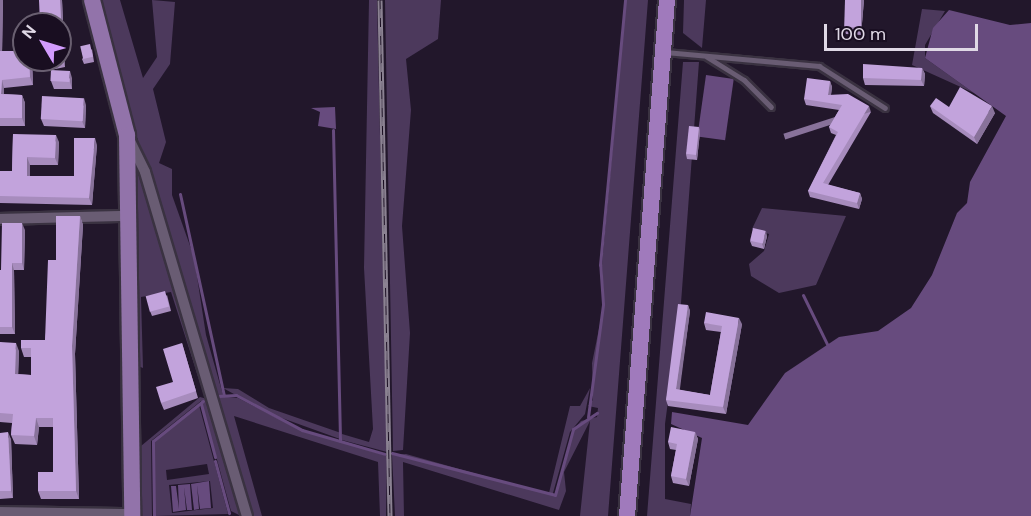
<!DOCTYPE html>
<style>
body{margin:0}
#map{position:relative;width:1031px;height:516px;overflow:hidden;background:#22172b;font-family:"DM Sans",sans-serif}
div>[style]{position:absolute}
.green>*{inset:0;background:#4c395c}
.water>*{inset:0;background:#674b7e;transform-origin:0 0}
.stream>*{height:3px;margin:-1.5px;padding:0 1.5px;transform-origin:1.5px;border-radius:1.5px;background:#674b7e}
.roads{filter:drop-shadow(2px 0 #3a3241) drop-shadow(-2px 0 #3a3241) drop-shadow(0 2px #3a3241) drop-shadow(0 -2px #3a3241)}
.service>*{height:5px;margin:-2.5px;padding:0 2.5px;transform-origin:2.5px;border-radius:2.5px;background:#695c73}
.minor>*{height:10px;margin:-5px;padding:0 5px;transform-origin:5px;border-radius:5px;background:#695c73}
.primary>*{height:16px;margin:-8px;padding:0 8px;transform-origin:8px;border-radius:8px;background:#9273aa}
.trunk>*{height:16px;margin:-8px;padding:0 8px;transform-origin:8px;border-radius:8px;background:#a07abc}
.rail>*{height:5px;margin-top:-2.5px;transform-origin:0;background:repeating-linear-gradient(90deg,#190e21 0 9px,#8b8292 0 18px);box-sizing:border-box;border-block:2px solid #8b8292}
.wall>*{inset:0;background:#a78cbd}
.shaded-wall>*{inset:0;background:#88729a;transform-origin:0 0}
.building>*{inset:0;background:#c2a3dc;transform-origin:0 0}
span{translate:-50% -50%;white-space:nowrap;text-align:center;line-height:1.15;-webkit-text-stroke:6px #190e21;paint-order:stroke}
.north{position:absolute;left:12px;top:12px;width:60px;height:60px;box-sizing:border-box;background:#190e21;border:2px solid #695f70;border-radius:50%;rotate:308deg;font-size:16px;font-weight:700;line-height:24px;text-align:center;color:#e0d9e6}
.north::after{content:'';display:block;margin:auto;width:21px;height:27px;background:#d29cfd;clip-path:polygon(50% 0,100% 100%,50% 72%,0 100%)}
.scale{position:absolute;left:824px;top:24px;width:154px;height:27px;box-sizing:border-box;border:3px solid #e0d9e6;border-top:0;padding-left:8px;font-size:18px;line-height:21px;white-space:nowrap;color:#e0d9e6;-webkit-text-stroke:4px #190e21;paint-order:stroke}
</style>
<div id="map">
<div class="green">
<i style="clip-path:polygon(95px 0,120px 0,143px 78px,157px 57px,152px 0,175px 2px,170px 64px,153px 89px,166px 142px,159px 163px,172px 169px,172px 195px,194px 257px,206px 335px,223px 395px,218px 396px,238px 398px,300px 430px,387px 456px,386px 516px,380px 516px,378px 462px,234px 416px,262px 516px,253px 516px)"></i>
<i style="clip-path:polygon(369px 0,377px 0,387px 452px,342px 440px,342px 434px,369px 442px,373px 429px,364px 268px)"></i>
<i style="clip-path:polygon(385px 0,441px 0,438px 39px,406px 59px,411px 110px,402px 226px,410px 333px,403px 450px,393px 451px)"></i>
<i style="clip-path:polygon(626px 0,648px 0,608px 516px,580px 516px,590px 421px,564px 472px,566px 491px,559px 510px,403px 462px,404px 516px,395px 516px,392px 455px,406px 454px,555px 496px,574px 429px,581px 421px,597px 417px,598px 408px,588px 406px,593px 400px,592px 363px,604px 304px,602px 265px)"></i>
<i style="clip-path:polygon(684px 0,706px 0,702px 48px,683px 33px)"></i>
<i style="clip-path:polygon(922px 9px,945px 11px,925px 45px,925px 58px,974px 93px,912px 65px)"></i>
<i style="clip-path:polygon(683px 62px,699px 62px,681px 303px,665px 424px,665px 499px,691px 504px,690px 516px,647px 516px)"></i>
<i style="clip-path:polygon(135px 162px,163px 254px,202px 389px,171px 292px,141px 297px,143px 368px,138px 366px)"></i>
<i style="clip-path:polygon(762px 208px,846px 216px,816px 285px,779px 293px,751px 276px,749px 264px,764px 251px,769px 234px,752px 229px)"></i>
<i style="clip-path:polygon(223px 388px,238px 389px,269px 408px,341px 433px,340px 439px,268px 413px)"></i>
<i style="clip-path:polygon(590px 388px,585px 414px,570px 432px,553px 493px,549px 493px,570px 406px,580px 406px)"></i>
<i style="clip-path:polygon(200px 397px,207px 399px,241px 516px,231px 511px,201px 401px,151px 441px,152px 516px,142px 516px,141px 446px)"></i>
<i style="clip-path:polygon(evenodd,199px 405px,228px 514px,155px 516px,154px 442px,199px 405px,207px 464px,209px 474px,167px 480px,166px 470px,207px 464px,199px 405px,210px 481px,213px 508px,172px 513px,169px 485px,210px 481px)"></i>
</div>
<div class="water">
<i style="clip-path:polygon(949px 10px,1010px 25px,1031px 23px,1031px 516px,690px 516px,702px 438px,671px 424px,672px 412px,748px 425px,785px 373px,839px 337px,878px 331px,911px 308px,932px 275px,957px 213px,967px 203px,970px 182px,1006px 116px,925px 58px,933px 28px)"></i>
<i style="left:706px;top:75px;width:28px;height:62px;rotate:8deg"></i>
<i style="clip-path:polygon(335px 107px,336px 129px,318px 126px,320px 112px,311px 108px)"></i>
<i style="clip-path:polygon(209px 481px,211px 508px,200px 509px,197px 485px,199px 509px,194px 510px,191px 484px)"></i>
<i style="clip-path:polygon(190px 484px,192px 510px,187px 510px,184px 487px,186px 510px,173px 512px,171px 486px,176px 486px,179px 509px,178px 485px)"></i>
</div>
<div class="stream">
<i style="left:333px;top:130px;width:311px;rotate:88.7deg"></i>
<i style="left:180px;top:194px;width:206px;rotate:77.7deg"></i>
<i style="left:803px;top:295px;width:55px;rotate:63.9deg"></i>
<i style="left:218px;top:396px;width:18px;rotate:-3deg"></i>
<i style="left:236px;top:395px;width:75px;rotate:27.9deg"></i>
<i style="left:302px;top:430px;width:86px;rotate:16.1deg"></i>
<i style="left:201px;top:404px;width:55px;rotate:75.2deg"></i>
<i style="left:588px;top:417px;width:114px;rotate:-82.4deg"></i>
<i style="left:603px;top:304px;width:39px;rotate:-94deg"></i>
<i style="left:600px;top:265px;width:266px;rotate:-84.6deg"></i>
<i style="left:392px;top:453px;width:168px;rotate:14.4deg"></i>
<i style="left:555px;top:495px;width:68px;rotate:-74.7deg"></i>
<i style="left:573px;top:429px;width:29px;rotate:-34deg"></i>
<i style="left:215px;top:461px;width:54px;rotate:74.9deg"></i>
<i style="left:154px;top:516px;width:75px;rotate:-90.8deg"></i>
<i style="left:153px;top:441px;width:64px;rotate:-38.7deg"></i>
</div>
<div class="roads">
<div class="service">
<i style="left:665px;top:52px;width:155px;rotate:5.2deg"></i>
<i style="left:819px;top:66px;width:78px;rotate:32.5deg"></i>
<i style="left:707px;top:57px;width:44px;rotate:31.9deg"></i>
<i style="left:744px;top:80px;width:38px;rotate:45deg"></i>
</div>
<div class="minor">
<i style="left:130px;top:141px;width:34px;rotate:64deg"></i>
<i style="left:145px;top:172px;width:359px;rotate:73.5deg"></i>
<i style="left:0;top:219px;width:125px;rotate:-1.4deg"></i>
<i style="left:0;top:512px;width:132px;rotate:0.9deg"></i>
</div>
<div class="primary">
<i style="left:92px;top:0;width:139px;rotate:75.5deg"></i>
<i style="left:127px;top:135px;width:381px;rotate:89.2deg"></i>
</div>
<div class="trunk">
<i style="left:627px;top:516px;width:518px;rotate:-85.57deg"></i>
</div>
</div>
<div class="rail">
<i style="left:380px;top:0;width:516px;rotate:88.89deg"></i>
</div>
<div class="wall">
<i style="clip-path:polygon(0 0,3px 0,2px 51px,24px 60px,32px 60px,33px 85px,4px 88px,4px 94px,22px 95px,25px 103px,25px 126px,0 126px)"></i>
<i style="clip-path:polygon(39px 0,62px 0,65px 67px,46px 71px,44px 64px,60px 60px)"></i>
<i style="clip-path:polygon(845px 0,864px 0,861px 35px,846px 34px,844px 27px)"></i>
<i style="clip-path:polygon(92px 49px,94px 62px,84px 64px,82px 59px)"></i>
<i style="clip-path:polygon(922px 68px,925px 74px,924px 86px,865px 85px,863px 78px)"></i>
<i style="clip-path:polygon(72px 78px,72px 89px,54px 89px,51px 81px)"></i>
<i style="clip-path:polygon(830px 81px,832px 87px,831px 95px,871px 112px,828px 185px,860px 193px,862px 199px,859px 209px,810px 197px,808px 191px,836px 135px,831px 133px,829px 127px,839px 110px,806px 105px,804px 99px)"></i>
<i style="clip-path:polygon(86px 105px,85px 128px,44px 126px,41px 119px)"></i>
<i style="clip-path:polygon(930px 106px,995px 113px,977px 144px,933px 113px)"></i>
<i style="clip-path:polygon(699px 127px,700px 132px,697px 160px,687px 159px,686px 154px)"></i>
<i style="clip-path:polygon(13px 134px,59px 142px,58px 165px,30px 165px,30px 176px,74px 176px,97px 145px,92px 205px,0 203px,0 171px,12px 171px)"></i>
<i style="clip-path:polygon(80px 216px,83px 225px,75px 354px,79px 499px,41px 499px,38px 491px,53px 472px,53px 427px,39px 427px,37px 445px,15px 444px,11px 435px,12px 423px,0 422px,0 342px,19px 351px,18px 374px,31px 375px,31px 357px,24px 357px,21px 348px,45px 340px,56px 260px)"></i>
<i style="clip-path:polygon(25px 230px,24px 270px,14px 270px,15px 334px,0 334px,0 270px,1px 270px)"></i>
<i style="clip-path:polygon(767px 236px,764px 249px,752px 246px,750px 241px)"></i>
<i style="clip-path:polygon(167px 295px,171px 311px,152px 316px,150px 311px)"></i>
<i style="clip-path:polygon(688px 305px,690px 311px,679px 390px,710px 395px,721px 332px,706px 330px,704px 323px,742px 324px,726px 414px,668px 406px,666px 400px)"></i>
<i style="clip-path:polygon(182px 343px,198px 398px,164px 410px,161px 403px,173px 382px)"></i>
<i style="clip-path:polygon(695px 432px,698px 439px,689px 486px,673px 483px,671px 476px,676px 450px,670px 449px,668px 442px)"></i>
<i style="clip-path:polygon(0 433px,11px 439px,13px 498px,0 499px)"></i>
</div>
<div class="shaded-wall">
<i style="clip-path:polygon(0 0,3px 0,2px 59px,0 53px)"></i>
<i style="clip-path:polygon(60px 0,62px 0,65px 67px,63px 60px)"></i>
<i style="clip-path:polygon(861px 0,864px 0,861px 35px,859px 27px)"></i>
<i style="clip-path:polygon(29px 60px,32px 60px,33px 85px,30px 77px)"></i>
<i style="clip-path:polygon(922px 68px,925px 74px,924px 86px,921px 80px)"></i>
<i style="clip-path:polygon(70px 71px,72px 78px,72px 89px,70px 82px)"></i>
<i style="clip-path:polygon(2px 80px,4px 88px,4px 102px,1px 94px)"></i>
<i style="clip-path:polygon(830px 81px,832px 87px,830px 101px,828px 95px)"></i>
<i style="clip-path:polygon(22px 95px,25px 103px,25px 126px,22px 118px)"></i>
<i style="clip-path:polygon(84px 98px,86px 105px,85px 128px,82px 121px)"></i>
<i style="left:869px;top:106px;width:6px;height:90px;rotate:72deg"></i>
<i style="clip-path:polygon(992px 106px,995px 113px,977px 144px,974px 137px)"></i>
<i style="clip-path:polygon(699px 127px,700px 132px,697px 160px,696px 155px)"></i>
<i style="clip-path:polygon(56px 135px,59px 142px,58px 165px,55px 158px)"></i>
<i style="clip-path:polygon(95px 138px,97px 145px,92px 205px,89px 198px)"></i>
<i style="clip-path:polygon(27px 157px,30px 165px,30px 183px,27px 176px)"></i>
<i style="clip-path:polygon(860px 193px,862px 199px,859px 209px,857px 203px)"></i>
<i style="clip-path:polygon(80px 216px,83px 225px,75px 354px,79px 499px,76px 491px,72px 346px)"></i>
<i style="clip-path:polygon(22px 223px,25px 230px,24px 270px,22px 263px)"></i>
<i style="clip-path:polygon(766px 231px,767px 236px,764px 249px,762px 244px)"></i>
<i style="clip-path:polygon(12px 263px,14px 270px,15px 334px,12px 327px)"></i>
<i style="clip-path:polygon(688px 305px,690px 311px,679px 396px,676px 389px)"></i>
<i style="clip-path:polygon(739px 318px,742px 324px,726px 414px,723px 407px)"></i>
<i style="clip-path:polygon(16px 343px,19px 351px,18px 383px,15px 374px)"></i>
<i style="clip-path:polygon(36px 418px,39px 427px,37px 445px,34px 436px)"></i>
<i style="clip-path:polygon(8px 432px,11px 439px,13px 498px,11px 491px)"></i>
<i style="clip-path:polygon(695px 432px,698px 439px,689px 486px,686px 479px)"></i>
</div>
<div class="building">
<i style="clip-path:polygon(39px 0,60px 0,63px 60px,44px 64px,44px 60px,60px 60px,60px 24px,40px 24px)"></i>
<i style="left:845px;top:0;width:16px;height:27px"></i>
<i style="clip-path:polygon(18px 30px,24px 30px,24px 60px,29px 60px,30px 77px,2px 80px,1px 94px,22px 95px,22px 118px,0 118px,0 51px,19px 51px)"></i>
<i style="left:90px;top:44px;width:13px;height:10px;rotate:77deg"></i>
<i style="clip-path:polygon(863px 64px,922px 68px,921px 80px,863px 78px)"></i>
<i style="left:51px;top:70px;width:19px;height:11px;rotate:3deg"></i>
<i style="clip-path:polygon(807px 78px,830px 81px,828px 95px,848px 94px,869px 106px,823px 183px,860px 193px,857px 203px,808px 191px,838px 132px,829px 127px,842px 105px,804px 99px)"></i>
<i style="clip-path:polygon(960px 87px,992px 106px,974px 137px,930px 106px,936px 98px,949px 107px)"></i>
<i style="left:42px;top:96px;width:42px;height:23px;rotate:3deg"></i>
<i style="left:689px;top:126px;width:10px;height:28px;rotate:6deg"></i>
<i style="clip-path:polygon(13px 134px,56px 135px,55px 158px,27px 157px,27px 176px,74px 176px,74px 138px,95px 138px,89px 198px,0 196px,0 171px,12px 171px)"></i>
<i style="clip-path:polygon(56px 216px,80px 216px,72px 346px,76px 491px,38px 491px,38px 472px,53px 472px,53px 418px,36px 418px,34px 436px,11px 435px,13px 414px,0 413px,0 342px,16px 343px,15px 374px,31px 375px,31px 348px,21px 348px,21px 340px,45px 340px,48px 260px,56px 260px)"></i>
<i style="clip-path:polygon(2px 223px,22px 223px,22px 263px,12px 263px,12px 327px,0 327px,0 270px,1px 270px)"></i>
<i style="left:753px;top:228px;width:13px;height:13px;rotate:13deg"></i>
<i style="left:165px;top:291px;width:16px;height:20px;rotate:75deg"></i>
<i style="clip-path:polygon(678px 304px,688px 305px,676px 389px,710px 395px,722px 326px,704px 323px,706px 312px,739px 318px,723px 407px,666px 400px)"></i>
<i style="clip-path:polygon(182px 343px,196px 391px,161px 403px,156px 387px,173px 382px,163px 349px)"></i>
<i style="clip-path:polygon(671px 427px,695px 432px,686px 479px,671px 476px,677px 444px,668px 442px)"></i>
<i style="clip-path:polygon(8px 432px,11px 491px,0 491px,0 433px)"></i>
</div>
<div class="north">N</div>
<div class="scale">100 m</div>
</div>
